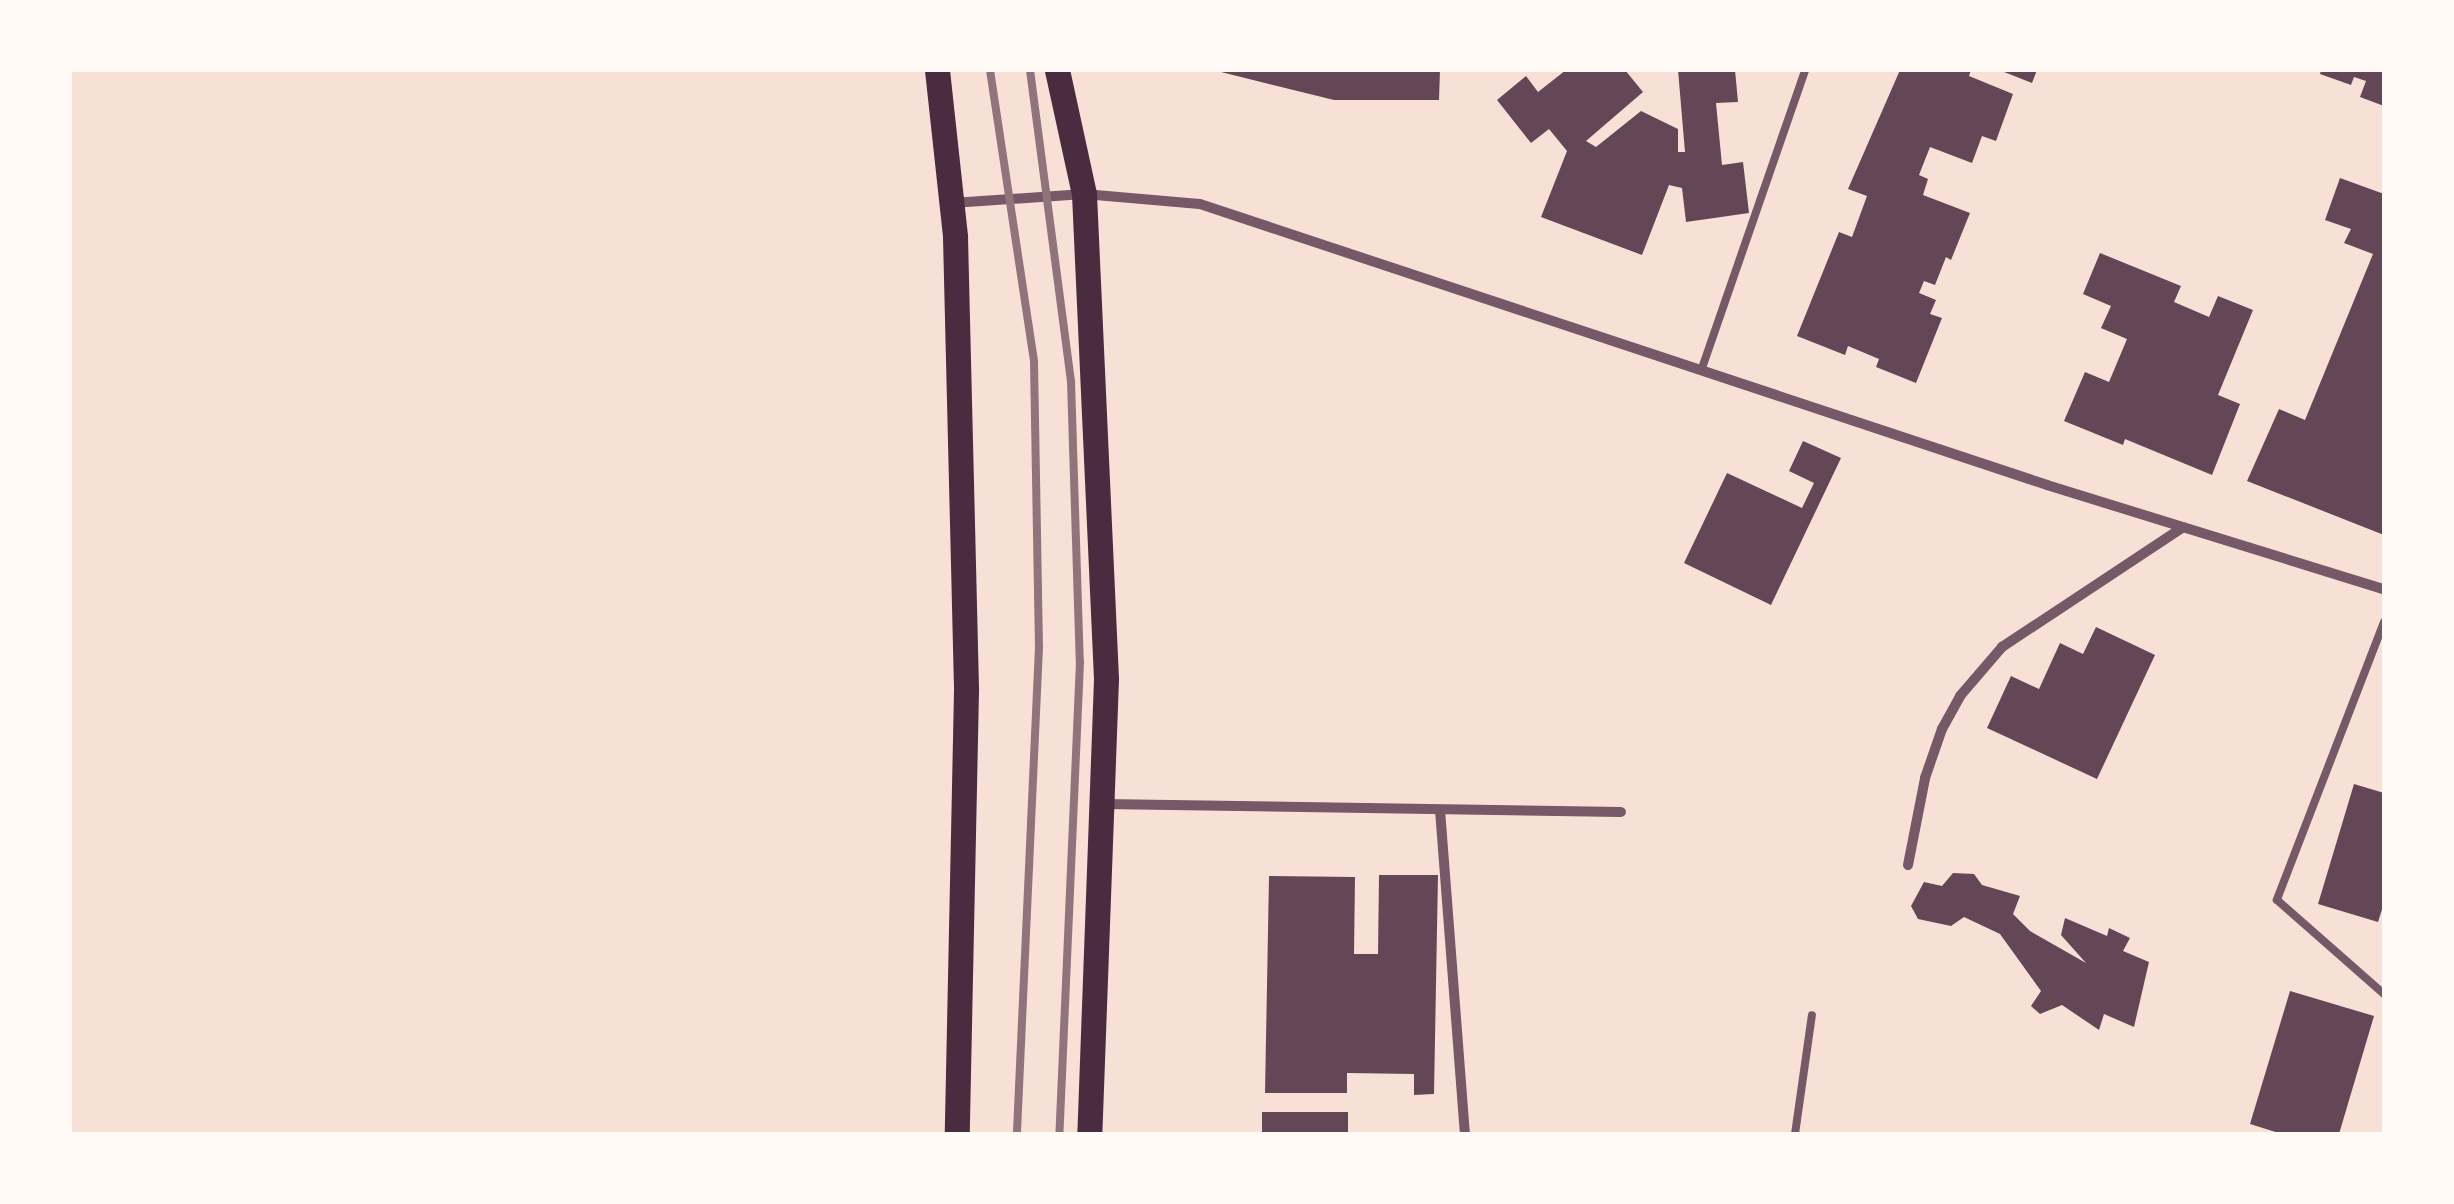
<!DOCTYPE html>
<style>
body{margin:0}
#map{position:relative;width:2454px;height:1204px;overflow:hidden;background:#f7e1d7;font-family:Helvetica,sans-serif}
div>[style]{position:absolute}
.building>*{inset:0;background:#644757;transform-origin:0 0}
.service>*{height:8px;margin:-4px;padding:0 4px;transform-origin:4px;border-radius:4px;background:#755966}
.minor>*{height:10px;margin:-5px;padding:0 5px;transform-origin:5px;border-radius:5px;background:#755966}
.primary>*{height:25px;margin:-12.5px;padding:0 12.5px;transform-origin:12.5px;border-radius:12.5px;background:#4a2c40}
.rail>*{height:8px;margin:-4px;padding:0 4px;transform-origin:4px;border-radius:4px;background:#8f747c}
span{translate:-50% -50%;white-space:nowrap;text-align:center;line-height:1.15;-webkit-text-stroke:9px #fffaf5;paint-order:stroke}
.frame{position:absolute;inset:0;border:72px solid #fffaf5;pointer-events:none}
</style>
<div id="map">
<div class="building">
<i style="clip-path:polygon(1213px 70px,1440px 70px,1439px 100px,1334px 100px)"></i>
<i style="clip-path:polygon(1566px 70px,1625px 70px,1643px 92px,1586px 141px,1596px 147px,1641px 111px,1678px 129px,1678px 152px,1685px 152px,1678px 70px,1735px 70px,1738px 102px,1716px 103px,1722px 165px,1743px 162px,1749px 213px,1686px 222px,1682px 188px,1669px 185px,1642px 255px,1541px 217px,1567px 151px,1549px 129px,1531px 143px,1497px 100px,1526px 76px,1538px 92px)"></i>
<i style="clip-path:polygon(1900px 70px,1971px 70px,1969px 76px,2013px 94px,1996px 141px,1982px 136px,1972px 163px,1930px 147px,1919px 175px,1928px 179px,1923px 195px,1970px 213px,1951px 260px,1946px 257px,1935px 285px,1924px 281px,1919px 293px,1936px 300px,1930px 314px,1942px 318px,1916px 383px,1876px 367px,1879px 359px,1848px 346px,1845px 355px,1797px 336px,1839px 232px,1852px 237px,1867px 196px,1848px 189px)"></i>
<i style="clip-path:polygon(1999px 70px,2037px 70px,2032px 83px)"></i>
<i style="clip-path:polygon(2321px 70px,2384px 70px,2384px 106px,2360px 97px,2366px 81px,2354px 77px,2351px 85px,2320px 74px)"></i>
<i style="clip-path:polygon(2340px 178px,2384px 194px,2384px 535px,2247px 481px,2279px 409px,2305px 420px,2373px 254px,2344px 243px,2351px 229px,2325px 220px)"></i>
<i style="clip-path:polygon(2100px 253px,2181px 286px,2174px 302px,2209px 317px,2218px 296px,2253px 310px,2218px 395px,2240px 404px,2212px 475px,2125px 439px,2123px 445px,2064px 421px,2085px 372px,2109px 382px,2127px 339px,2101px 328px,2111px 306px,2083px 294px)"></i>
<i style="clip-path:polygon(1803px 441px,1841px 458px,1771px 605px,1684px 563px,1727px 473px,1802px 508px,1814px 483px,1789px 471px)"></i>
<i style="clip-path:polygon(2096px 627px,2155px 655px,2097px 779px,1987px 728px,2011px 676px,2039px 689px,2060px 643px,2083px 654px)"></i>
<i style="clip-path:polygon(2354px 784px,2384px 793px,2384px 903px,2378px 922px,2318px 904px)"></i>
<i style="clip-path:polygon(1953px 873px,1974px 874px,1982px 885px,2020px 896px,2013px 914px,2030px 931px,2086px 963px,2061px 935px,2065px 918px,2107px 936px,2109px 928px,2130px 938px,2123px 951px,2149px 962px,2134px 1027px,2104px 1014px,2099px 1030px,2062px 1005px,2040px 1014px,2031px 1006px,2041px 991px,2000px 934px,1964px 917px,1951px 926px,1918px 919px,1911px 906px,1924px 882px,1942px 886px)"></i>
<i style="clip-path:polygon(1379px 875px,1438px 875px,1434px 1094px,1414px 1095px,1414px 1074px,1347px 1073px,1347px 1093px,1265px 1093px,1269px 876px,1355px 877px,1354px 954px,1378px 954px)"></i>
<i style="clip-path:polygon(2290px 991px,2374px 1016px,2339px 1134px,2282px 1134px,2250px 1124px)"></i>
<i style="left:1262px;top:1112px;width:86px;height:22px"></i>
</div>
<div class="service">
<i style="left:1701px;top:371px;width:318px;rotate:-70.9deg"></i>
<i style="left:2384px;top:622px;width:298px;rotate:111.1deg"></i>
<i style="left:2277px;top:900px;width:142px;rotate:41.3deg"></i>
<i style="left:1795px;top:1134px;width:120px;rotate:-81.9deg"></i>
</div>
<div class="minor">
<i style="left:952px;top:203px;width:132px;rotate:-3.9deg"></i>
<i style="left:1084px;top:194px;width:116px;rotate:4.9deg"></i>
<i style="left:1200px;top:204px;width:892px;rotate:18.35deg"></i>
<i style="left:2047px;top:485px;width:353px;rotate:17.2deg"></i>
<i style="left:1103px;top:804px;width:518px;rotate:0.88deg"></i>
<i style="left:1440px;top:810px;width:325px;rotate:85.6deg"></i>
<i style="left:1908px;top:865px;width:89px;rotate:-78.9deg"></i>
<i style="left:1925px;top:778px;width:52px;rotate:-70.9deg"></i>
<i style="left:1942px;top:729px;width:38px;rotate:-61deg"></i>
<i style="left:1960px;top:696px;width:65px;rotate:-49.4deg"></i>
<i style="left:2002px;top:647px;width:217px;rotate:-33.5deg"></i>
</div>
<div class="primary">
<i style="left:937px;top:70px;width:168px;rotate:83.8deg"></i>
<i style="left:955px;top:237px;width:454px;rotate:88.6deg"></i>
<i style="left:966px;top:691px;width:443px;rotate:91.2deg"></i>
<i style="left:1057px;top:70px;width:127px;rotate:77.7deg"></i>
<i style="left:1084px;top:194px;width:485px;rotate:87.4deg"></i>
<i style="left:1106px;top:679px;width:455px;rotate:92.1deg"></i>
</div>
<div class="rail">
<i style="left:990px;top:70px;width:295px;rotate:81.4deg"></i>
<i style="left:1034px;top:362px;width:285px;rotate:89deg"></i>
<i style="left:1039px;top:647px;width:487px;rotate:92.6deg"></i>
<i style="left:1030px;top:70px;width:315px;rotate:82.5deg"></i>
<i style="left:1071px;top:382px;width:280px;rotate:88.2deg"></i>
<i style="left:1080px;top:662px;width:472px;rotate:92.5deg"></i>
</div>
<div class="frame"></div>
</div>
